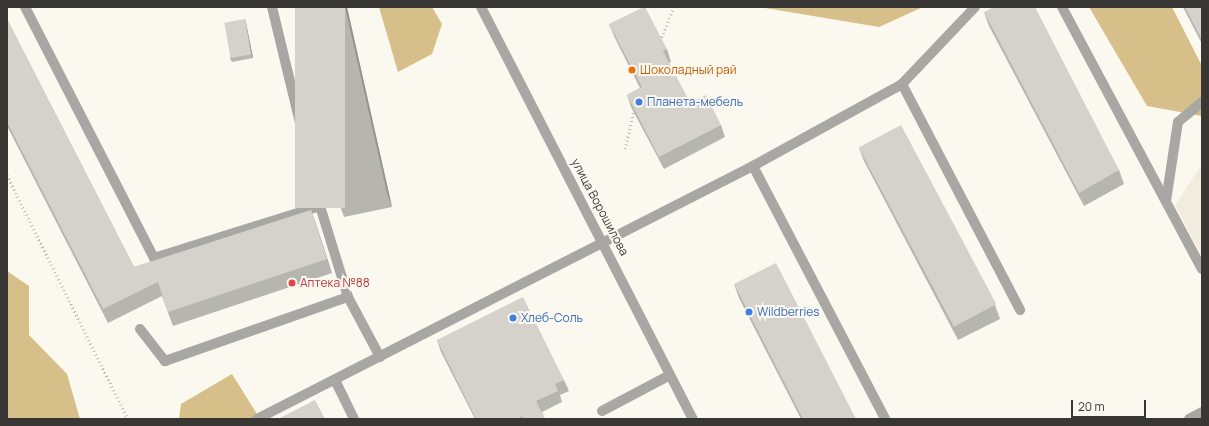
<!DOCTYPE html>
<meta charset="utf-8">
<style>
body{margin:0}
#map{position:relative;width:1209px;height:426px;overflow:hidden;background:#fbf8f0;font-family:Manrope,sans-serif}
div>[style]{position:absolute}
.built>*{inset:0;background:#f2ecde}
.forest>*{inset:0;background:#d6bf89}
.path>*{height:2.5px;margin-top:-1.25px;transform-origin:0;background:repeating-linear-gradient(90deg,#bdbbb4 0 1px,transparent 0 4px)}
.minor>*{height:10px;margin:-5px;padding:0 5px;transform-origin:5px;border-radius:5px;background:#a8a7a4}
.wall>*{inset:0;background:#b7b5af}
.shaded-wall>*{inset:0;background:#95938e}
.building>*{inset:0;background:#d5d2cb;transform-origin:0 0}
.dots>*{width:11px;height:11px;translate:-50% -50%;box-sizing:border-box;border:2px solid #fbf8f0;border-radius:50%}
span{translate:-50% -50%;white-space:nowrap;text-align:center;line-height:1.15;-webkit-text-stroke:4px #fbf8f0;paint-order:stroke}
.food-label{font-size:12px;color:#c56008}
.left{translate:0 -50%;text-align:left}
.shop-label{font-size:12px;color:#366cbe}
.street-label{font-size:12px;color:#383734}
.health-label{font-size:12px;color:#be3a42}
.frame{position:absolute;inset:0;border:8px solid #383734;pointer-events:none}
.scale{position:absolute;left:1071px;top:400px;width:75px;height:18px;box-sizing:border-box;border:2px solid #383734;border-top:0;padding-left:5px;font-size:12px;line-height:14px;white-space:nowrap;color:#383734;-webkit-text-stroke:3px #fbf8f0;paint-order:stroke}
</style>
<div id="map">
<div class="built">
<i style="clip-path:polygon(1202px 164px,1202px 256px,1175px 205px)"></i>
</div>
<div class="forest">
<i style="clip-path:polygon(379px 7px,432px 7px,442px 24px,432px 54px,398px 72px)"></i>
<i style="clip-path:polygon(759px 7px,923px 7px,879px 27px)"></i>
<i style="clip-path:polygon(1089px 7px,1172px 7px,1202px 66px,1202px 116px,1147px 106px)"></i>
<i style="clip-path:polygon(7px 271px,29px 286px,29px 335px,67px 374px,80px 419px,7px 419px)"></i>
<i style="clip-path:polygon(232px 374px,260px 419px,179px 419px,181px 404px)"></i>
</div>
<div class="path">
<i style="left:660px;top:41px;width:37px;rotate:-68deg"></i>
<i style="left:625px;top:149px;width:41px;rotate:-77.3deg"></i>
<i style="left:7px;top:175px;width:272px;rotate:63.6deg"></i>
</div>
<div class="minor">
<i style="left:25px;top:7px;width:282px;rotate:62.8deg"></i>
<i style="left:154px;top:258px;width:174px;rotate:-17.4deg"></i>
<i style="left:272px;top:7px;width:205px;rotate:76.4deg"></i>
<i style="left:320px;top:206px;width:95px;rotate:72.9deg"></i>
<i style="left:348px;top:297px;width:68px;rotate:61.9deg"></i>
<i style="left:481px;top:7px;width:463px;rotate:62.8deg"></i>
<i style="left:1062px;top:7px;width:297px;rotate:61.9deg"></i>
<i style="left:902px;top:84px;width:255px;rotate:62.4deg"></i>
<i style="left:753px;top:166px;width:285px;rotate:62.4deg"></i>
<i style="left:1166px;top:201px;width:80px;rotate:-81.4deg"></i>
<i style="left:1178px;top:122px;width:31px;rotate:-40deg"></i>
<i style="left:140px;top:329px;width:41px;rotate:52deg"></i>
<i style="left:165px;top:361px;width:194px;rotate:-19.3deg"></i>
<i style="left:335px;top:380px;width:43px;rotate:64deg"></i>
<i style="left:602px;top:411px;width:77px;rotate:-27.9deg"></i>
<i style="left:257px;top:419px;width:557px;rotate:-27.03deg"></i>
<i style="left:753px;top:166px;width:170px;rotate:-28.8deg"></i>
<i style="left:902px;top:84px;width:106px;rotate:-46.5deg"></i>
<i style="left:1189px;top:419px;width:15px;rotate:-28deg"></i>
</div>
<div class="wall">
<i style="clip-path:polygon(295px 7px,347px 7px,392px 207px,344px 217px,339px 203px)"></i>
<i style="clip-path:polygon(1183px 7px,1202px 7px,1202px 44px)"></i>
<i style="clip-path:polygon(984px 12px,1119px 170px,1124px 184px,1084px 206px,989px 26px)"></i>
<i style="clip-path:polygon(7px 19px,134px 267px,311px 210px,332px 273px,173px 326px,162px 296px,108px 323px,7px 126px)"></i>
<i style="clip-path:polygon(245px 19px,246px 23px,253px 58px,232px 62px,230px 58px)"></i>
<i style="clip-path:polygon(609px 24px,667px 49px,671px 62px,669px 63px,690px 103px,721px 125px,725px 137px,664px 169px,631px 107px,627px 95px,640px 88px,614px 36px)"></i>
<i style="clip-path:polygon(859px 148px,995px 305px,1000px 319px,958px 340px,864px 161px)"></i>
<i style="clip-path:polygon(734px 284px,856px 419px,801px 419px,739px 298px)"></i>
<i style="clip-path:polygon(437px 340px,564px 380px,569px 391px,560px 395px,562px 402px,542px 412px,545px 419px,475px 419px,441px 352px)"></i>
</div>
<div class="shaded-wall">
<i style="clip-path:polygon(345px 7px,347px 7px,392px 207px,387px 193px)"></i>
<i style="clip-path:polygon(245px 19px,246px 23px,253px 58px,251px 54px)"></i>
<i style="clip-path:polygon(311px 210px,316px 224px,332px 273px,327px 259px)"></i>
</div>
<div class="building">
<i style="left:295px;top:7px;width:50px;height:201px"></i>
<i style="clip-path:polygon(644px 7px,645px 7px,667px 49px,663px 51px,690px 103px,706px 95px,721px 125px,659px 157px,627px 95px,642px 87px,609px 24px)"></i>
<i style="clip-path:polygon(994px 7px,1035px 7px,1119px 170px,1079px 193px,984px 12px)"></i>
<i style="clip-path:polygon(1185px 7px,1202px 7px,1202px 40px)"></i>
<i style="clip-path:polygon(7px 19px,134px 267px,311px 210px,327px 259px,168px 312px,158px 282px,103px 309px,7px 122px)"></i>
<i style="left:245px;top:19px;width:36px;height:21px;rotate:80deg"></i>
<i style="left:901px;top:125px;width:203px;height:48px;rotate:62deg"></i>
<i style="clip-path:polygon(776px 263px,856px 419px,803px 419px,734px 284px)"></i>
<i style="clip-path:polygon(523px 297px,564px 380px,555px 384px,558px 391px,536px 401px,545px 419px,524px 419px,522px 416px,517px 419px,476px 419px,437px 340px)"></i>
<i style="clip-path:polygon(315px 400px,325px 419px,278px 419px)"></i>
</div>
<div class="dots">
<i style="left:632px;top:70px;background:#e8710a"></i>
<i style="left:639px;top:102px;background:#3f7fe0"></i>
<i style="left:292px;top:283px;background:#e0444e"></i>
<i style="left:749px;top:312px;background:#3f7fe0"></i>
<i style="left:513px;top:318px;background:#3f7fe0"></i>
</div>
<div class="food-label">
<span class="left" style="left:640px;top:70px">Шоколадный рай</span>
</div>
<div class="shop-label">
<span class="left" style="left:647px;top:102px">Планета-мебель</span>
<span class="left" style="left:757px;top:312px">Wildberries</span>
<span class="left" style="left:521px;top:318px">Хлеб-Соль</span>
</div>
<div class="street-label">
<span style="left:600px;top:207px;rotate:62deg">улица Ворошилова</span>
</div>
<div class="health-label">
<span class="left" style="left:300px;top:283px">Аптека №88</span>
</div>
<div class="frame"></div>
<div class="scale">20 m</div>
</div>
